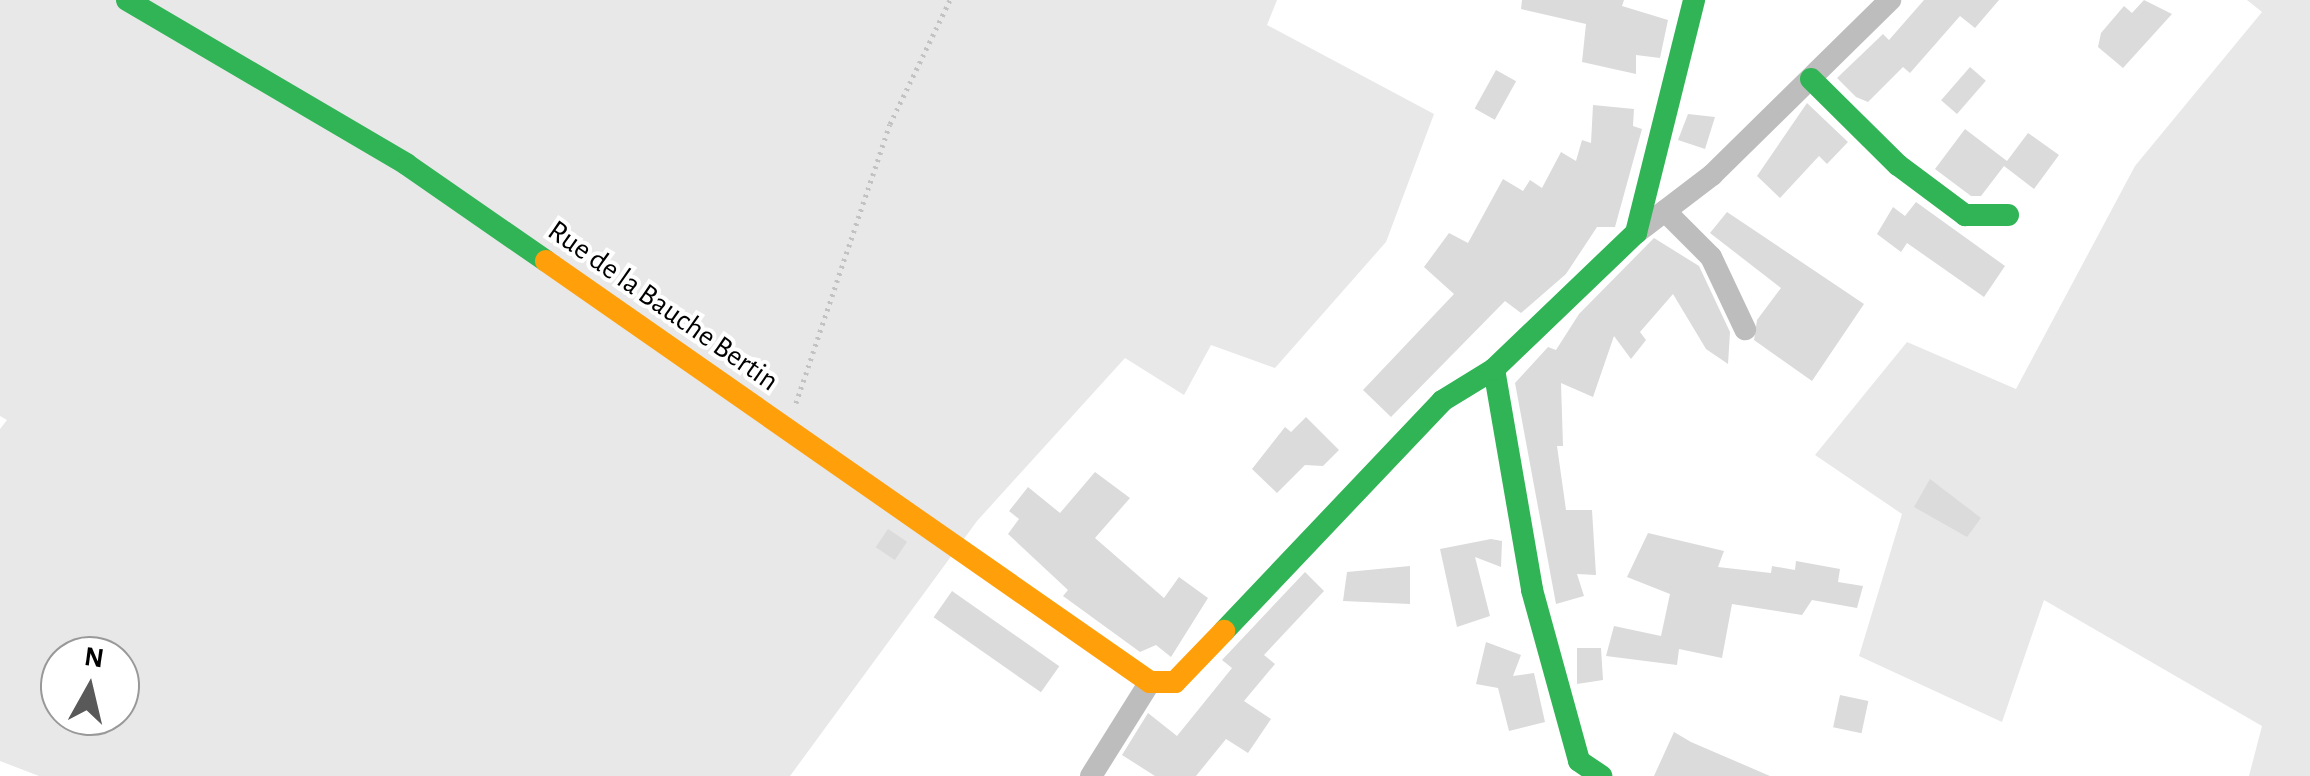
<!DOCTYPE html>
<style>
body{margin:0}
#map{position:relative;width:2310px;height:776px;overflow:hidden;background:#fff;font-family:"Alegreya Sans",sans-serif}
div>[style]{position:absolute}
.green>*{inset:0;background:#e8e8e8}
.building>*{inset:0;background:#dbdbdb;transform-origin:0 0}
.path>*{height:5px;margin-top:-2.5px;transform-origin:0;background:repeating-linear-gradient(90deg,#c2c2c2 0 2.5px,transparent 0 7.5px)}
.street>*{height:22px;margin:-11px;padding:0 11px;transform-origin:11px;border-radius:11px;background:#bdbdbd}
.fast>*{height:22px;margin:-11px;padding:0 11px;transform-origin:11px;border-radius:11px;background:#30b455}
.slow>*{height:22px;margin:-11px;padding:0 11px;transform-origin:11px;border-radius:11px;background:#ff9f0a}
span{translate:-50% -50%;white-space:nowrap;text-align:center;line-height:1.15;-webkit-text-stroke:8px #fff;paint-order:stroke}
.street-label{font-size:30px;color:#000}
.north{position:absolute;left:40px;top:636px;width:100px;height:100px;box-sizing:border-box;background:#fff;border:2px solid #999;border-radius:50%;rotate:8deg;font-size:28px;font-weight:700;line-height:40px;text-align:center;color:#000}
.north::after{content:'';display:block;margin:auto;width:35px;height:45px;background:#595959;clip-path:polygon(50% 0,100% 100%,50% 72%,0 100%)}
</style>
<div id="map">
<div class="green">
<i style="clip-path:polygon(evenodd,0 0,1277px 0,1267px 25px,1434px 114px,1386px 242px,1275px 368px,1211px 345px,1184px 395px,1125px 358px,977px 521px,790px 776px,39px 776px,0 761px,0 429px,7px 420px,0 416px,0 0,60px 656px,120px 656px,120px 716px,60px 716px,60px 656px)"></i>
<i style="clip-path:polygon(2247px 0,2310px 0,2310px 776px,2249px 776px,2262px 726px,2044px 600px,2002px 722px,1859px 656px,1902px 514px,1815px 455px,1907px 342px,2016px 389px,2135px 166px,2262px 12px)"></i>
</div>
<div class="building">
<i style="clip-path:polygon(1522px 0,1624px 0,1622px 6px,1668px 20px,1660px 58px,1636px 55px,1636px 74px,1582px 62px,1586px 24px,1521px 9px)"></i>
<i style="clip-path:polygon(1924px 0,1999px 0,1975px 28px,1960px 16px,1910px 73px,1903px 67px,1868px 102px,1856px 97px,1837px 78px,1883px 34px,1889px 40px)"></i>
<i style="clip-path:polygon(2144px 0,2172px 14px,2123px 68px,2098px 47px,2101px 33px,2124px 6px,2132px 13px)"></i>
<i style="left:1970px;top:67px;width:21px;height:44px;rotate:41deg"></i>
<i style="left:1496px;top:70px;width:23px;height:44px;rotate:29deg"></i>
<i style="clip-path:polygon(1807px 103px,1848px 142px,1827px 164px,1819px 156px,1780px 198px,1757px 176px)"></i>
<i style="clip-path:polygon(1593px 105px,1634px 109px,1633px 126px,1642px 129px,1615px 227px,1597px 227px,1566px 274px,1521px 313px,1505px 301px,1391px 417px,1363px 390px,1454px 294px,1424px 267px,1449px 233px,1468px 243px,1503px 179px,1523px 191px,1530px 180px,1542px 188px,1561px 152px,1576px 161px,1582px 140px,1591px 143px)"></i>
<i style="clip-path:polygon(1688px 114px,1715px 117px,1705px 149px,1678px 140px)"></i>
<i style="clip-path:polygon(1965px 129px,2007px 161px,2028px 133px,2059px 155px,2034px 189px,2004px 166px,1981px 196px,1971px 196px,1935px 169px)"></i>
<i style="clip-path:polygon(1916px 202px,2005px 266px,1984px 297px,1907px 243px,1901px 252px,1877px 234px,1893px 207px,1905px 216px)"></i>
<i style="clip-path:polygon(1727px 212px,1864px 304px,1812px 381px,1754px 340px,1757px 320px,1781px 288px,1710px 233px)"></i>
<i style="clip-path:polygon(1654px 238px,1699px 266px,1730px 332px,1728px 364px,1706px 349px,1673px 294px,1640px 332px,1646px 340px,1631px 359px,1614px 336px,1593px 397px,1561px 383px,1563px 446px,1557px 446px,1566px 510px,1592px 510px,1596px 575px,1577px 574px,1584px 596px,1556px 604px,1515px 383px,1548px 347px,1556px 350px,1579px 314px)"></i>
<i style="clip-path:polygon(1306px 417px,1339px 450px,1323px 466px,1305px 465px,1277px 493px,1252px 469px,1285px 427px,1291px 432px)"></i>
<i style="clip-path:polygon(1095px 472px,1130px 498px,1095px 538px,1164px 598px,1179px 577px,1208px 598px,1171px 657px,1156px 645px,1140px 652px,1063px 596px,1068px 590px,1008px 534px,1019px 519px,1009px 511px,1028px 487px,1060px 513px)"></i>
<i style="clip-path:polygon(1930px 479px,1981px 518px,1967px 537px,1914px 507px)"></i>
<i style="left:888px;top:529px;width:23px;height:22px;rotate:34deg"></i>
<i style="clip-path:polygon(1648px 533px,1724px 551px,1718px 567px,1771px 573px,1772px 566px,1795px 570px,1796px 561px,1840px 569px,1838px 582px,1863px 586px,1857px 608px,1812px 600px,1802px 615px,1732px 604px,1722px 658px,1679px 649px,1677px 665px,1606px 656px,1614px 626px,1661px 636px,1670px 594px,1627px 577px)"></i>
<i style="clip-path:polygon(1491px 539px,1502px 541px,1501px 567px,1475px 557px,1490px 616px,1457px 627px,1440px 549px)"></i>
<i style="clip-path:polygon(1410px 566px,1410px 604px,1343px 601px,1347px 572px)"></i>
<i style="clip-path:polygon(1305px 572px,1324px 591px,1264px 655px,1275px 664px,1244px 701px,1271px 719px,1248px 753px,1226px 739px,1196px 776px,1155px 776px,1122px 755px,1148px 713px,1177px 736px,1232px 668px,1222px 660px)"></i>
<i style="left:952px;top:591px;width:131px;height:32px;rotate:35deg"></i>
<i style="clip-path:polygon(1486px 642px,1521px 655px,1513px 676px,1534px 673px,1545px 722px,1509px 731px,1498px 688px,1476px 684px)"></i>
<i style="clip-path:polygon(1577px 648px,1601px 648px,1603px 680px,1577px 684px)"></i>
<i style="left:1840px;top:695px;width:29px;height:33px;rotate:12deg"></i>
<i style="clip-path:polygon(1674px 732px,1691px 742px,1770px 776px,1654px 776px)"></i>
</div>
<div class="path">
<i style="left:796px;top:403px;width:294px;rotate:-71.4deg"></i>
<i style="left:890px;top:124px;width:138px;rotate:-64.2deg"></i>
</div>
<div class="street">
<i style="left:1665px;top:211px;width:65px;rotate:45deg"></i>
<i style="left:1711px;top:257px;width:80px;rotate:64.7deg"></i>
<i style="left:1636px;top:233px;width:96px;rotate:-37.3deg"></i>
<i style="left:1712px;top:175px;width:250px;rotate:-44.5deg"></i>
<i style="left:1091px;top:776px;width:111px;rotate:-57.9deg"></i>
</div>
<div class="fast">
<i style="left:127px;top:0;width:324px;rotate:30.4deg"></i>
<i style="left:406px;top:164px;width:170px;rotate:34.7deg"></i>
<i style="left:1811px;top:79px;width:122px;rotate:44.7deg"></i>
<i style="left:1898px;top:165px;width:84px;rotate:36.7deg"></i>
<i style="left:1965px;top:215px;width:43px"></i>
<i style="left:1494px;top:369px;width:224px;rotate:80.2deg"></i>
<i style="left:1532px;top:590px;width:177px;rotate:74.6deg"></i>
<i style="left:1579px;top:761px;width:27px;rotate:34deg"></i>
<i style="left:1224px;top:631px;width:317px;rotate:-46.5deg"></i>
<i style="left:1442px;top:401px;width:61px;rotate:-31.6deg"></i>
<i style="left:1494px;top:369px;width:197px;rotate:-43.8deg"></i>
<i style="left:1636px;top:233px;width:240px;rotate:-76deg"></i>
</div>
<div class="slow">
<i style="left:546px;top:261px;width:736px;rotate:34.88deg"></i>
<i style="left:1150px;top:682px;width:25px"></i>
<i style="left:1175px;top:682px;width:71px;rotate:-46.1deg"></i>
</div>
<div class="street-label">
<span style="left:663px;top:306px;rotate:35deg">Rue de la Bauche Bertin</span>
</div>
<div class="north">N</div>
</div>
